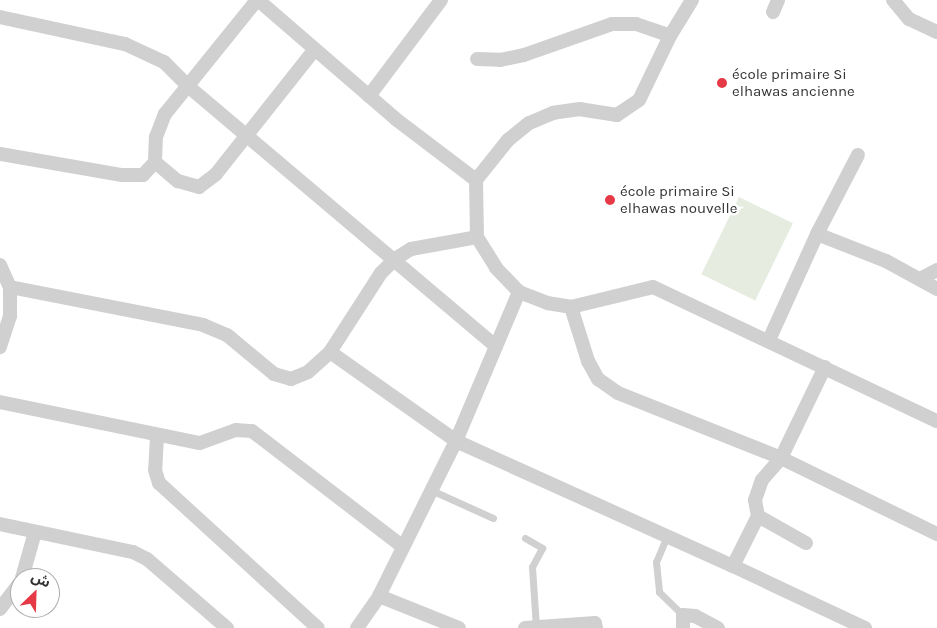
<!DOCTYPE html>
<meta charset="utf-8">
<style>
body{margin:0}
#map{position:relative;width:937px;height:628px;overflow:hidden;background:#fff;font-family:Karla,"Noto Sans Arabic",sans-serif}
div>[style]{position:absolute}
.green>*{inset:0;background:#e6ecdf;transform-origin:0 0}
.lane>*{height:7px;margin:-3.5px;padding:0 3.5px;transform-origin:3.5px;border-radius:3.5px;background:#d0d0d0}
.street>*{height:14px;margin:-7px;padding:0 7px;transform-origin:7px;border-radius:7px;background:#d0d0d0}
.dots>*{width:14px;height:14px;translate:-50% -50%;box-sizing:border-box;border:2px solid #fff;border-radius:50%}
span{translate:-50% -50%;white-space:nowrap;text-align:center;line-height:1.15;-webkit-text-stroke:5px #fff;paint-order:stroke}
.poi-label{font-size:15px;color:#333}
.left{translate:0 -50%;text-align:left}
.north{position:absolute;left:10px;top:568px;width:50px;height:50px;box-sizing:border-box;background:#fff;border:1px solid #adadad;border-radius:50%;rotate:24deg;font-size:14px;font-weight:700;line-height:20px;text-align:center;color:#333}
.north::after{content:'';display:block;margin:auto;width:18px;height:22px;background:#e63946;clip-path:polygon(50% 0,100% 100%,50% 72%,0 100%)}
</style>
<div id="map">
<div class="green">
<i style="left:739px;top:197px;width:60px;height:86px;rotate:26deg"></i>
</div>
<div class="lane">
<i style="left:431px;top:490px;width:68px;rotate:24.3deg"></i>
<i style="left:667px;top:536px;width:28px;rotate:113deg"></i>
<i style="left:656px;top:562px;width:30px;rotate:84deg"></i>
<i style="left:659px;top:592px;width:33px;rotate:44deg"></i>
<i style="left:525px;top:538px;width:20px;rotate:30deg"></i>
<i style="left:542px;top:548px;width:21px;rotate:118deg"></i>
<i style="left:532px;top:567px;width:60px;rotate:86.2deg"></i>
</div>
<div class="street">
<i style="left:258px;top:0;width:184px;rotate:40.8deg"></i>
<i style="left:397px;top:120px;width:99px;rotate:37.2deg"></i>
<i style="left:692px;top:0;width:42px;rotate:121.4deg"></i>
<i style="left:670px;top:36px;width:71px;rotate:115.8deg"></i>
<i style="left:639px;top:100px;width:27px;rotate:146deg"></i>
<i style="left:617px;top:115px;width:37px;rotate:-171deg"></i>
<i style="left:580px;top:109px;width:27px;rotate:172deg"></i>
<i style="left:553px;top:113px;width:26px;rotate:157deg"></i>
<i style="left:529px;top:123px;width:27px;rotate:141deg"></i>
<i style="left:508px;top:140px;width:51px;rotate:128.7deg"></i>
<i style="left:476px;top:180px;width:57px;rotate:89deg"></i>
<i style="left:477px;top:237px;width:36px;rotate:58deg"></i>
<i style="left:496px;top:268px;width:33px;rotate:46deg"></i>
<i style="left:519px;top:292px;width:30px;rotate:21deg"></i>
<i style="left:547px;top:303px;width:24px;rotate:9deg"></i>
<i style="left:571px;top:307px;width:84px;rotate:-13.7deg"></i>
<i style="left:653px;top:287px;width:314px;rotate:25.3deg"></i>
<i style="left:893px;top:0;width:25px;rotate:50deg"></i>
<i style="left:909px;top:19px;width:31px;rotate:25deg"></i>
<i style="left:773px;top:12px;width:13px;rotate:-67deg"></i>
<i style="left:0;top:17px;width:128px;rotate:12.2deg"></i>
<i style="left:125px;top:44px;width:43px;rotate:24.8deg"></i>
<i style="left:164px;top:62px;width:35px;rotate:45deg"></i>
<i style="left:189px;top:87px;width:402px;rotate:40.2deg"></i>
<i style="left:477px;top:59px;width:23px;rotate:2deg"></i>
<i style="left:500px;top:60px;width:25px;rotate:-12deg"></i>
<i style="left:524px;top:55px;width:93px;rotate:-19.4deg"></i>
<i style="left:612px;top:24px;width:24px"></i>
<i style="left:636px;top:24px;width:36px;rotate:19deg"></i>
<i style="left:369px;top:96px;width:120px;rotate:-53.1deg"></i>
<i style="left:0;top:154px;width:124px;rotate:9.8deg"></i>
<i style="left:122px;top:175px;width:21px"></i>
<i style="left:143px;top:175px;width:18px;rotate:-47deg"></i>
<i style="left:155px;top:162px;width:25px;rotate:-88deg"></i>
<i style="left:156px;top:137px;width:25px;rotate:-69deg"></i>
<i style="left:165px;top:114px;width:146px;rotate:-51.1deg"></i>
<i style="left:155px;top:162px;width:30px;rotate:40deg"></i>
<i style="left:178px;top:181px;width:22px;rotate:16deg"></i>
<i style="left:199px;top:187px;width:21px;rotate:-37deg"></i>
<i style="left:216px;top:174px;width:159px;rotate:-51.6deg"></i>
<i style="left:817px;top:234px;width:74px;rotate:21.4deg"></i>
<i style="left:886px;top:261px;width:58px;rotate:28.8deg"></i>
<i style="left:0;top:265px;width:24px;rotate:66deg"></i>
<i style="left:10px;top:287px;width:29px;rotate:90deg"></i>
<i style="left:10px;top:316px;width:33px;rotate:108deg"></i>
<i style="left:920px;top:279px;width:19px;rotate:-28deg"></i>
<i style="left:10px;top:287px;width:197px;rotate:11.1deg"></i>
<i style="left:203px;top:325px;width:26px;rotate:23deg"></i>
<i style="left:227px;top:335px;width:61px;rotate:39.7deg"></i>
<i style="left:274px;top:374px;width:18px;rotate:16deg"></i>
<i style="left:291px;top:379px;width:18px;rotate:-22deg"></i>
<i style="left:308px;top:372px;width:30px;rotate:-42deg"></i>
<i style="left:330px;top:352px;width:94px;rotate:-57.2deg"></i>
<i style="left:381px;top:273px;width:20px;rotate:-45deg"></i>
<i style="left:395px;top:259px;width:19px;rotate:-32deg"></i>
<i style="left:411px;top:249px;width:67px;rotate:-10.3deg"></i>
<i style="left:571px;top:307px;width:57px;rotate:72.5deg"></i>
<i style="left:588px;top:361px;width:21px;rotate:61deg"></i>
<i style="left:598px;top:379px;width:24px;rotate:35deg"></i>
<i style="left:618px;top:393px;width:175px;rotate:21.7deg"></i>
<i style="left:781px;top:458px;width:174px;rotate:26deg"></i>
<i style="left:769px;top:340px;width:116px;rotate:-65.6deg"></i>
<i style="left:817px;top:234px;width:89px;rotate:-62.6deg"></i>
<i style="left:330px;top:352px;width:154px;rotate:35.2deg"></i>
<i style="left:456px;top:441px;width:304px;rotate:24.3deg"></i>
<i style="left:733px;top:566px;width:56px;rotate:-63.4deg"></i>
<i style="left:758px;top:516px;width:16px;rotate:-101deg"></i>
<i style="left:755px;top:500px;width:21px;rotate:-71deg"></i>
<i style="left:762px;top:480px;width:29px;rotate:-49deg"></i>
<i style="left:781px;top:458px;width:101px;rotate:-64.2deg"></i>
<i style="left:0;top:402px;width:204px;rotate:11.6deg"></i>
<i style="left:200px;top:443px;width:38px;rotate:-20deg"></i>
<i style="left:236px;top:430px;width:16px;rotate:4deg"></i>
<i style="left:252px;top:431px;width:190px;rotate:37.5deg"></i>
<i style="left:157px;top:436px;width:34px;rotate:93deg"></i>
<i style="left:155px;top:470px;width:14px;rotate:73deg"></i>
<i style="left:159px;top:483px;width:215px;rotate:42.4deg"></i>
<i style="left:758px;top:516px;width:55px;rotate:29.4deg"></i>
<i style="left:0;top:524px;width:136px;rotate:11.9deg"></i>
<i style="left:133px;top:552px;width:16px;rotate:27deg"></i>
<i style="left:147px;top:559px;width:106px;rotate:40.8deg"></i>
<i style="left:733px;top:566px;width:146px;rotate:25.2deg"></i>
<i style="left:22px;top:578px;width:48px;rotate:-74.2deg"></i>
<i style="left:379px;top:596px;width:86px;rotate:21.8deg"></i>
<i style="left:0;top:609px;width:34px;rotate:-53deg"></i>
<i style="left:357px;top:628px;width:39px;rotate:-55deg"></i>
<i style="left:379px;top:596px;width:173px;rotate:-63.6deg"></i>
<i style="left:456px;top:441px;width:162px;rotate:-67.1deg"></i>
<i style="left:525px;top:628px;width:70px;rotate:-4.1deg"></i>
<i style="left:595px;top:623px;width:5px;rotate:79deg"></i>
<i style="left:683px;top:628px;width:13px;rotate:-90deg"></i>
<i style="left:683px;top:615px;width:12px;rotate:5deg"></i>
<i style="left:695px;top:616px;width:26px;rotate:28deg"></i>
</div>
<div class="dots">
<i style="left:722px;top:83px;background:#e63946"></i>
<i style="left:610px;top:200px;background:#e63946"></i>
</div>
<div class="poi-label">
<span class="left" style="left:732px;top:83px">école primaire Si<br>elhawas ancienne</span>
<span class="left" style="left:620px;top:200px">école primaire Si<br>elhawas nouvelle</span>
</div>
<div class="north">ش</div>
</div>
